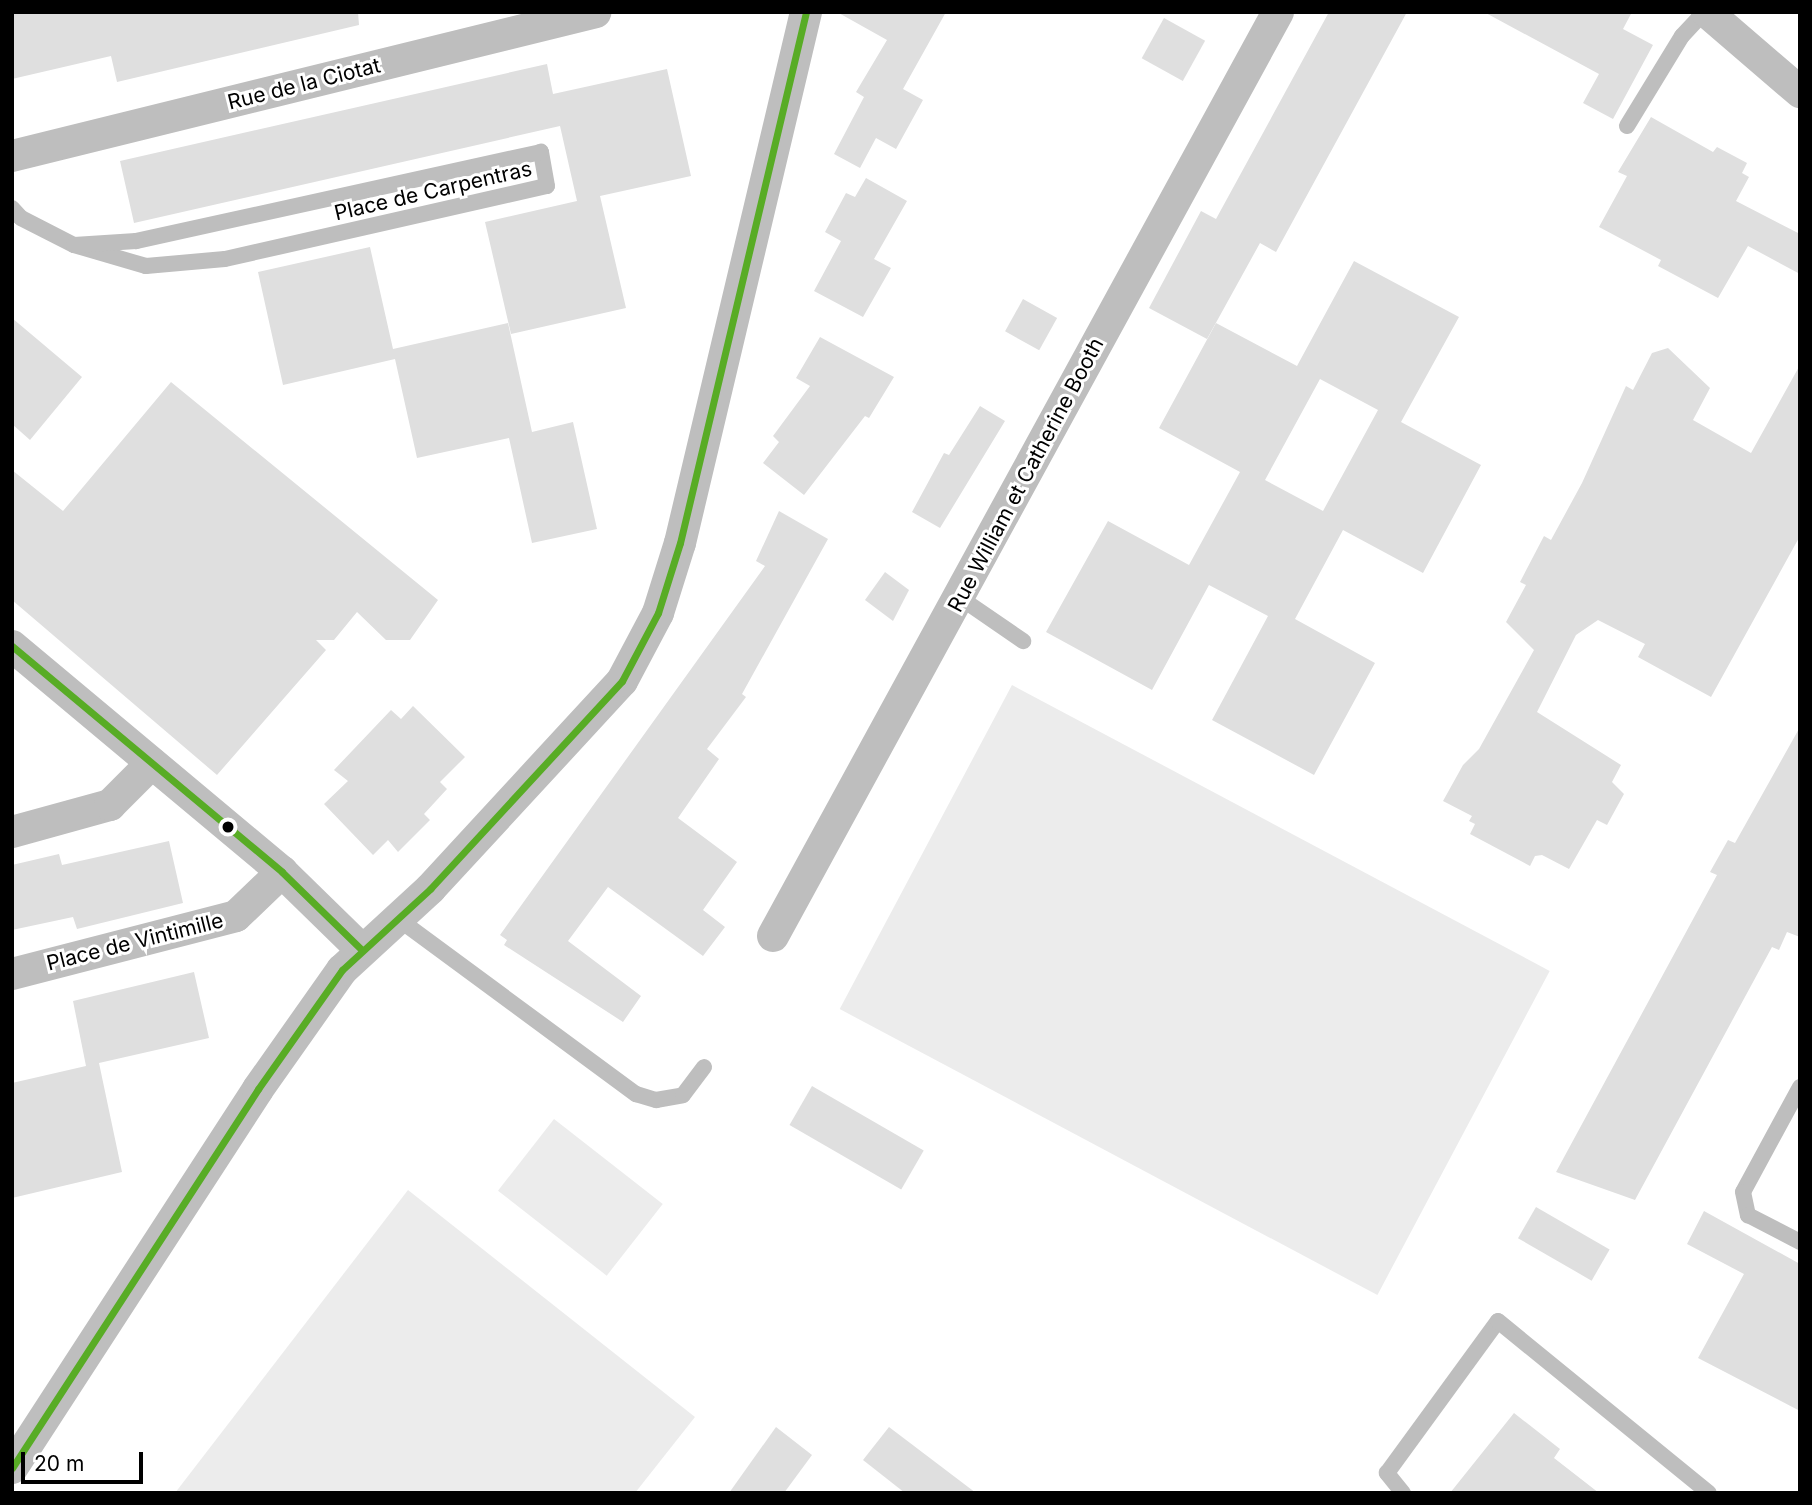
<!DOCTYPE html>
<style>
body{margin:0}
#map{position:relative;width:1812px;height:1505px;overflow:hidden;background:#fff;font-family:Inter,sans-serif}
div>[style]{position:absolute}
.green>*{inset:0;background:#ececec;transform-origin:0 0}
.building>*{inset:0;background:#dfdfdf;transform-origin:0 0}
.lane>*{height:16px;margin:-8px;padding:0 8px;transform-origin:8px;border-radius:8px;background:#bebebe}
.street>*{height:32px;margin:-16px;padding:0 16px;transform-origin:16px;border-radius:16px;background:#bebebe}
.bus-1>*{height:7px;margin:-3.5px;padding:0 3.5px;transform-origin:3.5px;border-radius:3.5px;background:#58ac25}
.dots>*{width:19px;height:19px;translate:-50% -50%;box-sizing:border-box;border:4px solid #fff;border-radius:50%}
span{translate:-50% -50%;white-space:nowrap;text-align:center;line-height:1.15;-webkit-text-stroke:6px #fff;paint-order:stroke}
.street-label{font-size:21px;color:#000}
.frame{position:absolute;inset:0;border:14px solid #000;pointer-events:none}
.scale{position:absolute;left:21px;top:1452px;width:122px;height:32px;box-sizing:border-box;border:4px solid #000;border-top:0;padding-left:9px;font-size:21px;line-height:24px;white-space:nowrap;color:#000;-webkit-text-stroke:5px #fff;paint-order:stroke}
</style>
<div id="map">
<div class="green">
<i style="left:1012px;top:685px;width:609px;height:367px;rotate:28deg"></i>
<i style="left:554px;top:1119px;width:138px;height:91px;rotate:38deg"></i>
<i style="clip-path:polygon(408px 1190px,695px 1417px,635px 1493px,175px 1493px)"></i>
</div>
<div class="building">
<i style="clip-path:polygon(12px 12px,358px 12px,359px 25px,117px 82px,111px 56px,12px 79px)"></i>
<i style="clip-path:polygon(837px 12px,946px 12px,903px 89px,923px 100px,896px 149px,876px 138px,860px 168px,834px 154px,864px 97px,856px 92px,887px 40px)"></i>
<i style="clip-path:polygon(1329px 12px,1407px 12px,1276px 252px,1260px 243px,1207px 339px,1149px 308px,1201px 211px,1216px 219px)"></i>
<i style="clip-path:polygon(1484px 12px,1632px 12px,1623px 29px,1653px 45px,1613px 119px,1583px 103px,1599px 74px)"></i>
<i style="left:1164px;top:18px;width:47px;height:46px;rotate:29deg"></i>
<i style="clip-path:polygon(547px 64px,553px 94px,667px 69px,691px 176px,600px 196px,626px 308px,511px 334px,485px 222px,577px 201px,560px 126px,134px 223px,120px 161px)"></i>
<i style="clip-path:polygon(1651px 117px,1713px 152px,1717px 147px,1747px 163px,1742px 173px,1749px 177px,1736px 201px,1800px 234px,1800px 274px,1748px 246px,1718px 298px,1658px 266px,1661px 260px,1599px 227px,1627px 176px,1618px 172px)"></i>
<i style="clip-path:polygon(866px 178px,907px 201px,874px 259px,891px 268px,863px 317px,814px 291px,841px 241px,825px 232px,846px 193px,855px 197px)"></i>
<i style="clip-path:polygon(370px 247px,393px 349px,508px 323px,532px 432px,573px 422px,597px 529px,532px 543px,509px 438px,417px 458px,395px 359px,283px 385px,258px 272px)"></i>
<i style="clip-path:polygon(evenodd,1354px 261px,1459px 317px,1401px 422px,1481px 465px,1423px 573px,1343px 530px,1295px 619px,1375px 663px,1314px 775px,1212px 720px,1268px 616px,1209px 585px,1152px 690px,1046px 632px,1108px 521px,1189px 565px,1240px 472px,1159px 428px,1216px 323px,1297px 366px,1354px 261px,1320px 379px,1378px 410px,1323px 511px,1265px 480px,1320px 379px)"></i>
<i style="left:1023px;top:299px;width:39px;height:37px;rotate:29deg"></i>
<i style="clip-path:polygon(12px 318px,82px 377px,30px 440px,12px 424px)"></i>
<i style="clip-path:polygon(820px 337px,894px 377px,869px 418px,865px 416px,804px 495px,763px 463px,779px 442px,773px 436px,810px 386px,796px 378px)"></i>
<i style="clip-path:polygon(1668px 348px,1710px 388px,1693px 420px,1751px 453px,1800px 365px,1800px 536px,1711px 697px,1638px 657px,1645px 644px,1598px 620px,1576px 635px,1537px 712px,1621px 765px,1612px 782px,1624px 794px,1607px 825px,1597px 820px,1569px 869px,1542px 855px,1535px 856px,1530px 866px,1470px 834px,1475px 824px,1469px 821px,1472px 816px,1443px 801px,1463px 765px,1479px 749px,1534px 650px,1506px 622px,1526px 585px,1520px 582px,1544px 536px,1551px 540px,1582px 483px,1626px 386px,1633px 390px,1652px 353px)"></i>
<i style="clip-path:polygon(171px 382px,438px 600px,410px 640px,386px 640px,357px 612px,334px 640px,316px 640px,326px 650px,217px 775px,12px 600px,12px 470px,63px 511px)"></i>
<i style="clip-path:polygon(980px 406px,1005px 421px,940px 528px,912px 512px,944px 453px,949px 455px)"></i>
<i style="clip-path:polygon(779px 511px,828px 539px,742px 694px,746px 697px,707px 749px,719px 759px,678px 818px,737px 862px,703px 910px,725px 927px,703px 956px,608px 887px,568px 941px,641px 996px,623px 1022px,504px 945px,507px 940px,500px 935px,765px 566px,756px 561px)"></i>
<i style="clip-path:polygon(885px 572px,909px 590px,893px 621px,865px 600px)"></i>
<i style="clip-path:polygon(413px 706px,465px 757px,440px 782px,447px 789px,424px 814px,430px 820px,398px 852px,388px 840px,373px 855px,324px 804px,348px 781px,334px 770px,391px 710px,401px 719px)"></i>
<i style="clip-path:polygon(1800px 727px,1800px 937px,1787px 932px,1779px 950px,1772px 947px,1635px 1200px,1556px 1172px,1717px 875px,1710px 872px,1728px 840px,1735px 843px)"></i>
<i style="clip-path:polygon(169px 841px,183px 903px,77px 929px,73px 917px,12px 930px,12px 865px,59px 854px,62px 865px)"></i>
<i style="clip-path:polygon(194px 972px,209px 1038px,99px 1063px,122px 1172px,12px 1198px,12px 1083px,86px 1066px,73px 1001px)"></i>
<i style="left:812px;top:1086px;width:129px;height:45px;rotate:30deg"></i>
<i style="left:1536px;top:1207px;width:85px;height:36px;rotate:30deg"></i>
<i style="clip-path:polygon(1704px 1211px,1800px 1264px,1800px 1411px,1698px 1358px,1744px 1274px,1687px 1244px)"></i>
<i style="clip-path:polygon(1514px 1413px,1560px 1449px,1554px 1458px,1599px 1493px,1450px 1493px)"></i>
<i style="clip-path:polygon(776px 1427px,812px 1455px,784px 1493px,729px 1493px)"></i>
<i style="clip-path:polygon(889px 1427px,976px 1493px,905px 1493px,863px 1460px)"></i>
</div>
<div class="lane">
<i style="left:1627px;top:126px;width:105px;rotate:-58.6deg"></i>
<i style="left:1682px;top:36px;width:33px;rotate:-47deg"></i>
<i style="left:12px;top:208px;width:13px;rotate:48deg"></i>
<i style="left:21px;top:218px;width:59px;rotate:27deg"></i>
<i style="left:74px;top:245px;width:75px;rotate:16.3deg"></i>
<i style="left:146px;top:266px;width:79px;rotate:-5.1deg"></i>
<i style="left:225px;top:259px;width:330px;rotate:-12.8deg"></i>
<i style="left:547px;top:186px;width:35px;rotate:-100deg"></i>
<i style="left:541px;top:152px;width:415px;rotate:167.6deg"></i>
<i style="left:136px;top:241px;width:62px;rotate:176.3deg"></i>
<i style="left:959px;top:597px;width:78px;rotate:34.5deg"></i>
<i style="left:397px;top:918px;width:297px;rotate:36.4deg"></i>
<i style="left:636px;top:1094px;width:21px;rotate:17deg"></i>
<i style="left:656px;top:1100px;width:27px;rotate:-10deg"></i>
<i style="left:683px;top:1095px;width:35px;rotate:-53deg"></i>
<i style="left:1800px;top:1087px;width:119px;rotate:118.5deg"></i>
<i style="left:1743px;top:1192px;width:24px;rotate:78deg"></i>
<i style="left:1748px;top:1215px;width:59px;rotate:27.4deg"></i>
<i style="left:1403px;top:1493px;width:26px;rotate:-129deg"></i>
<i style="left:1387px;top:1473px;width:188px;rotate:-53.9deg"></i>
<i style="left:1498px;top:1321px;width:272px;rotate:39.2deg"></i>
</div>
<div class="street">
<i style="left:1707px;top:12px;width:123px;rotate:40.7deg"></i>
<i style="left:12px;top:156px;width:601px;rotate:-13.85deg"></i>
<i style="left:12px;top:646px;width:352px;rotate:39.9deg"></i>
<i style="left:282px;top:872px;width:112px;rotate:44.3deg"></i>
<i style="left:12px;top:832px;width:102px;rotate:-15.4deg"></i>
<i style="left:110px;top:805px;width:59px;rotate:-45deg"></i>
<i style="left:773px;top:936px;width:1053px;rotate:-61.34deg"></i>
<i style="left:12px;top:974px;width:231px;rotate:-14.5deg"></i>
<i style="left:236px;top:916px;width:64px;rotate:-43.7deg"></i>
<i style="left:12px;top:1468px;width:452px;rotate:-57deg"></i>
<i style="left:258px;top:1089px;width:146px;rotate:-54.8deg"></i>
<i style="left:342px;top:970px;width:120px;rotate:-42.6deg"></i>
<i style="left:430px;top:889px;width:283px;rotate:-47.3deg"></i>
<i style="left:622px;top:681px;width:77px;rotate:-62.1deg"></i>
<i style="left:658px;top:613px;width:73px;rotate:-72.6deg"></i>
<i style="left:680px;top:543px;width:546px;rotate:-76.65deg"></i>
</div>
<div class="bus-1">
<i style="left:12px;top:646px;width:352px;rotate:39.9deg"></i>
<i style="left:282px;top:872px;width:112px;rotate:44.3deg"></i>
<i style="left:12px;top:1468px;width:452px;rotate:-57deg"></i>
<i style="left:258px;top:1089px;width:146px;rotate:-54.8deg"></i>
<i style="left:342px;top:970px;width:120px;rotate:-42.6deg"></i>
<i style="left:430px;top:889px;width:283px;rotate:-47.3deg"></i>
<i style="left:622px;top:681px;width:77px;rotate:-62.1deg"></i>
<i style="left:658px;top:613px;width:73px;rotate:-72.6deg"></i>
<i style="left:680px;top:543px;width:546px;rotate:-76.65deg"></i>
</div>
<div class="dots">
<i style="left:228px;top:827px;background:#000"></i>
</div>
<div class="street-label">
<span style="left:304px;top:84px;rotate:-14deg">Rue de la Ciotat</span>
<span style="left:433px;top:191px;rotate:-13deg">Place de Carpentras</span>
<span style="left:1026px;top:475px;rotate:-62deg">Rue William et Catherine Booth</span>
<span style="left:135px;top:942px;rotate:-14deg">Place de Vintimille</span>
</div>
<div class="frame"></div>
<div class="scale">20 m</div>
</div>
